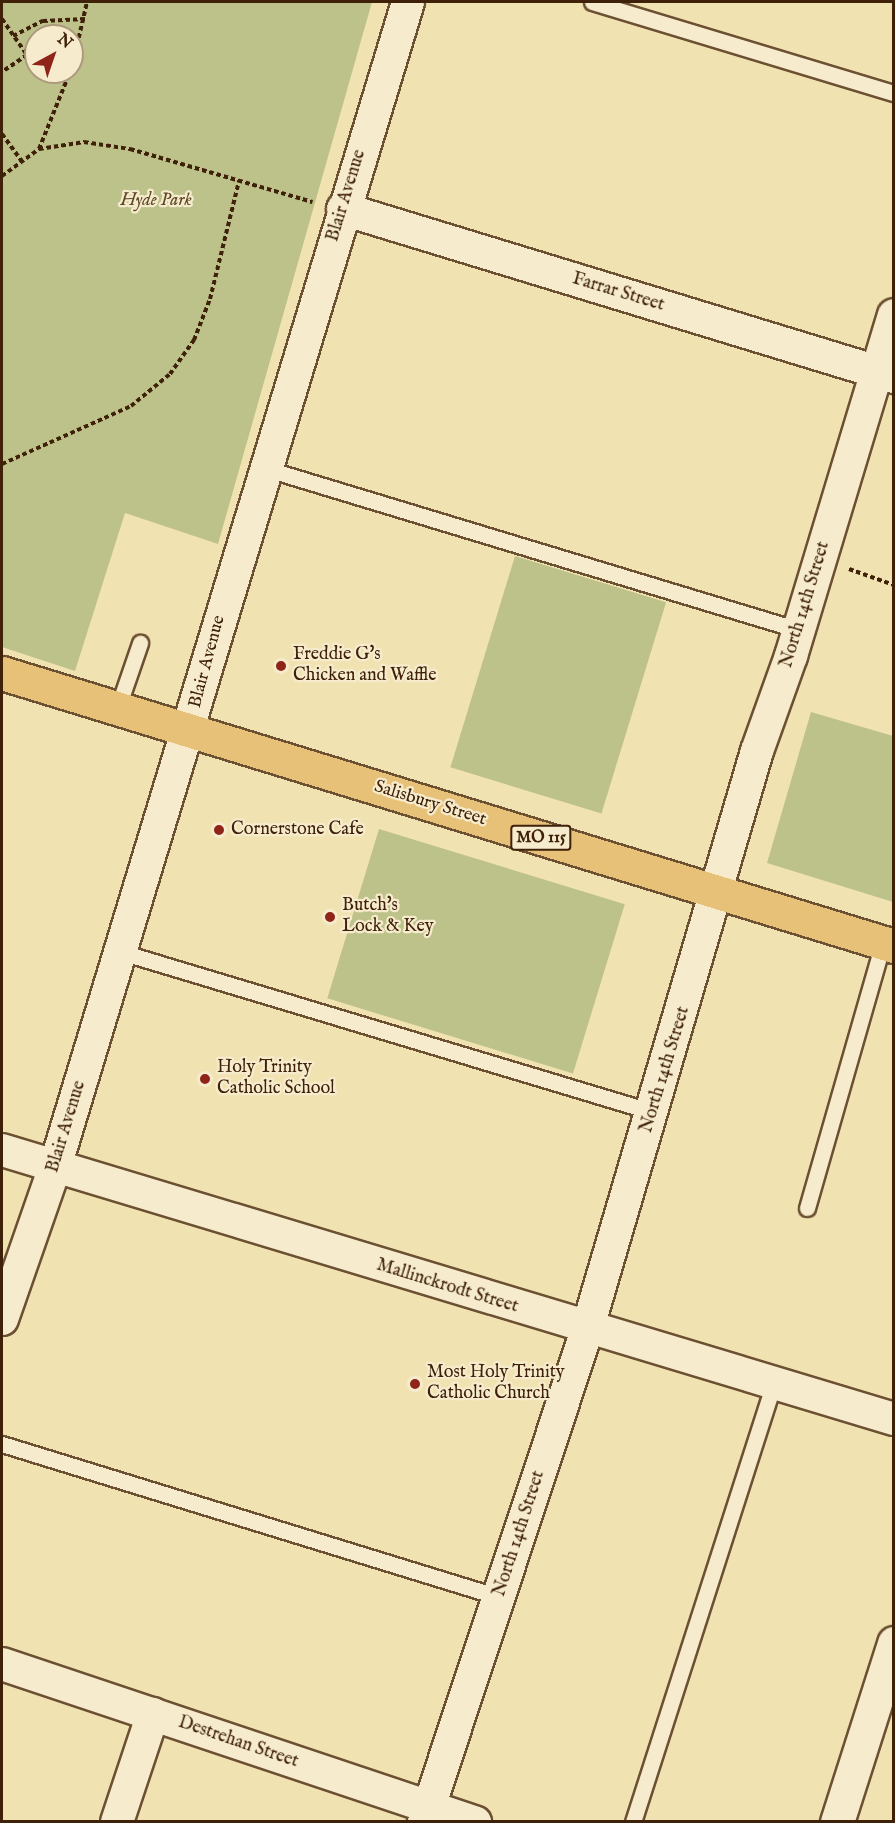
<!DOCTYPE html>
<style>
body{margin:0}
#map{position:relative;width:895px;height:1823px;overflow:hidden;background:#f1e2b2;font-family:"IM FELL English",serif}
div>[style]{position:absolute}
.green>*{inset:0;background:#bdc28a;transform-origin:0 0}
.path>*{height:4px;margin-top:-2px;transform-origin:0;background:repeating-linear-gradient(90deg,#3f2008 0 4.5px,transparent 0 7.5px)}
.roads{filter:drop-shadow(2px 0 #6c5032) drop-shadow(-2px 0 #6c5032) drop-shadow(0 2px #6c5032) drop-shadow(0 -2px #6c5032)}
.service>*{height:15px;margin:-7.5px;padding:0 7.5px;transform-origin:7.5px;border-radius:7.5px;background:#f6eccd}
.minor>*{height:32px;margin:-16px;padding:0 16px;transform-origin:16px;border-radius:16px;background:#f6eccd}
.secondary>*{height:33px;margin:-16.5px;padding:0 16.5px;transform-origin:16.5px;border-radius:16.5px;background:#f6eccd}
.primary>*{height:33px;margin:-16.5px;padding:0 16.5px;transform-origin:16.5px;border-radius:16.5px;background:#e8c179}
.dots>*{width:16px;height:16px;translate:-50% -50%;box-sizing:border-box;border:3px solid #f6eccd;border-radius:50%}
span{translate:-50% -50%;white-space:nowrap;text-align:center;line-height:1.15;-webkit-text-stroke:4.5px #f6eccd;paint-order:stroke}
.shield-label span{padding:2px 4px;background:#f6eccd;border:2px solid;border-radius:4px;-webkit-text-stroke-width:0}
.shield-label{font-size:16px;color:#3f2008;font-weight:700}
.street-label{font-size:18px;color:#3f2008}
.park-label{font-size:18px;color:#5e4828;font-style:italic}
.poi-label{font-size:18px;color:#3f2008}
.left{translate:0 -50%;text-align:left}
.frame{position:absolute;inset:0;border:3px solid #3f2008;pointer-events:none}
.north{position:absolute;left:24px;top:24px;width:60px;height:60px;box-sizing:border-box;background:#f6eccd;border:2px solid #ad9a7e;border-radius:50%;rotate:40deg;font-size:16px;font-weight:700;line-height:24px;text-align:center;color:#3f2008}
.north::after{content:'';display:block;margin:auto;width:21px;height:27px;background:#8f2418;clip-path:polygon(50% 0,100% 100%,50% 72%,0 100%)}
</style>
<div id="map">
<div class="green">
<i style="clip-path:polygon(evenodd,2px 2px,372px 2px,218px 544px,125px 513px,75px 671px,2px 647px,2px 2px,36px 36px,72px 36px,72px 72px,36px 72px,36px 36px)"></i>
<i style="left:515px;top:556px;width:158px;height:221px;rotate:17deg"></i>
<i style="clip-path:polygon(811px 712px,893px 736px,893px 902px,767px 863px)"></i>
<i style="left:379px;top:829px;width:257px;height:177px;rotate:17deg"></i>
</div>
<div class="path">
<i style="left:2px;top:19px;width:44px;rotate:55.2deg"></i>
<i style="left:27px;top:55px;width:30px;rotate:146deg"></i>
<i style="left:13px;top:36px;width:34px;rotate:-27deg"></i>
<i style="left:43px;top:21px;width:42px;rotate:-2.7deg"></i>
<i style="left:72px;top:67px;width:67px;rotate:-77deg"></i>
<i style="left:2px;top:134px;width:34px;rotate:54deg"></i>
<i style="left:39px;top:149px;width:83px;rotate:-68.1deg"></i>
<i style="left:2px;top:176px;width:46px;rotate:-36.1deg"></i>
<i style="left:39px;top:149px;width:46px;rotate:-8.8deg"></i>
<i style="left:84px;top:142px;width:47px;rotate:8.7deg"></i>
<i style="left:130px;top:149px;width:190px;rotate:16.2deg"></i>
<i style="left:2px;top:464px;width:141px;rotate:-24.2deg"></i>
<i style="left:131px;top:406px;width:50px;rotate:-39.4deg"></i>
<i style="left:170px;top:374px;width:42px;rotate:-54.8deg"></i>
<i style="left:194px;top:340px;width:44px;rotate:-68.7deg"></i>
<i style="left:210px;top:299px;width:122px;rotate:-76.2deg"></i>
<i style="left:849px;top:569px;width:48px;rotate:19.6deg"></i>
</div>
<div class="roads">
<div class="service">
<i style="left:592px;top:2px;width:315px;rotate:16.8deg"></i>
<i style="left:264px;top:468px;width:559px;rotate:16.85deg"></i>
<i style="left:118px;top:707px;width:68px;rotate:-71deg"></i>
<i style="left:121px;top:952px;width:556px;rotate:16.74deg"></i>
<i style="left:807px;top:1208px;width:276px;rotate:-74deg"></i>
<i style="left:2px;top:1444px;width:520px;rotate:17.11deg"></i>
<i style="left:633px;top:1822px;width:459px;rotate:-72.2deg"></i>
</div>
<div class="minor">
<i style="left:343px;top:209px;width:576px;rotate:16.96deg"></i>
<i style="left:2px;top:1150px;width:932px;rotate:16.78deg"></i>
<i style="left:2px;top:1319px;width:161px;rotate:-70.8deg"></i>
<i style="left:55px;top:1167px;width:1217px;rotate:-73.14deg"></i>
<i style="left:2px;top:1664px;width:499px;rotate:18.5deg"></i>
<i style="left:117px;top:1822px;width:114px;rotate:-71.6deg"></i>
<i style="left:424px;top:1822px;width:518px;rotate:-71.67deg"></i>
<i style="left:587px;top:1330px;width:603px;rotate:-73.64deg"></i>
<i style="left:757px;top:751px;width:101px;rotate:-70.3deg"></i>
<i style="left:791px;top:656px;width:356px;rotate:-73.2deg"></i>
</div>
<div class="secondary">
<i style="left:837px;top:1822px;width:188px;rotate:-72.3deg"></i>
</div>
<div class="primary">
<i style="left:2px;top:673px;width:933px;rotate:17.02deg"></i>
</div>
</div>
<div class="dots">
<i style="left:281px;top:666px;background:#8f2418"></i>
<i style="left:219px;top:830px;background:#8f2418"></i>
<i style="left:330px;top:917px;background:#8f2418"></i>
<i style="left:205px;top:1079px;background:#8f2418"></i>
<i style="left:415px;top:1384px;background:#8f2418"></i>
</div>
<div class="shield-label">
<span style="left:541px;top:838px">MO 115</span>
</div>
<div class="street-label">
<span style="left:347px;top:196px;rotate:-73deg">Blair Avenue</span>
<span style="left:618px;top:293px;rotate:17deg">Farrar Street</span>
<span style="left:806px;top:605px;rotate:-73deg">North 14th Street</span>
<span style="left:208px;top:662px;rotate:-75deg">Blair Avenue</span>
<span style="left:430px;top:804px;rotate:17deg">Salisbury Street</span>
<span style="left:666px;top:1070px;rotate:-73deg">North 14th Street</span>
<span style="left:67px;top:1127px;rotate:-73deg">Blair Avenue</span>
<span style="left:447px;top:1287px;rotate:17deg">Mallinckrodt Street</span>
<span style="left:520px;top:1534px;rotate:-72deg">North 14th Street</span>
<span style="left:238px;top:1743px;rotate:19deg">Destrehan Street</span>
</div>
<div class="park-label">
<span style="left:156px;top:201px">Hyde Park</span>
</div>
<div class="poi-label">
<span class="left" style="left:293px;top:666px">Freddie G's<br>Chicken and Waffle</span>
<span class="left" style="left:231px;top:830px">Cornerstone Cafe</span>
<span class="left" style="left:342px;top:917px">Butch's<br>Lock &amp; Key</span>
<span class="left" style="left:217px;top:1079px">Holy Trinity<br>Catholic School</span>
<span class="left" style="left:427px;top:1384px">Most Holy Trinity<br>Catholic Church</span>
</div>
<div class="frame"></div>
<div class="north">N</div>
</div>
